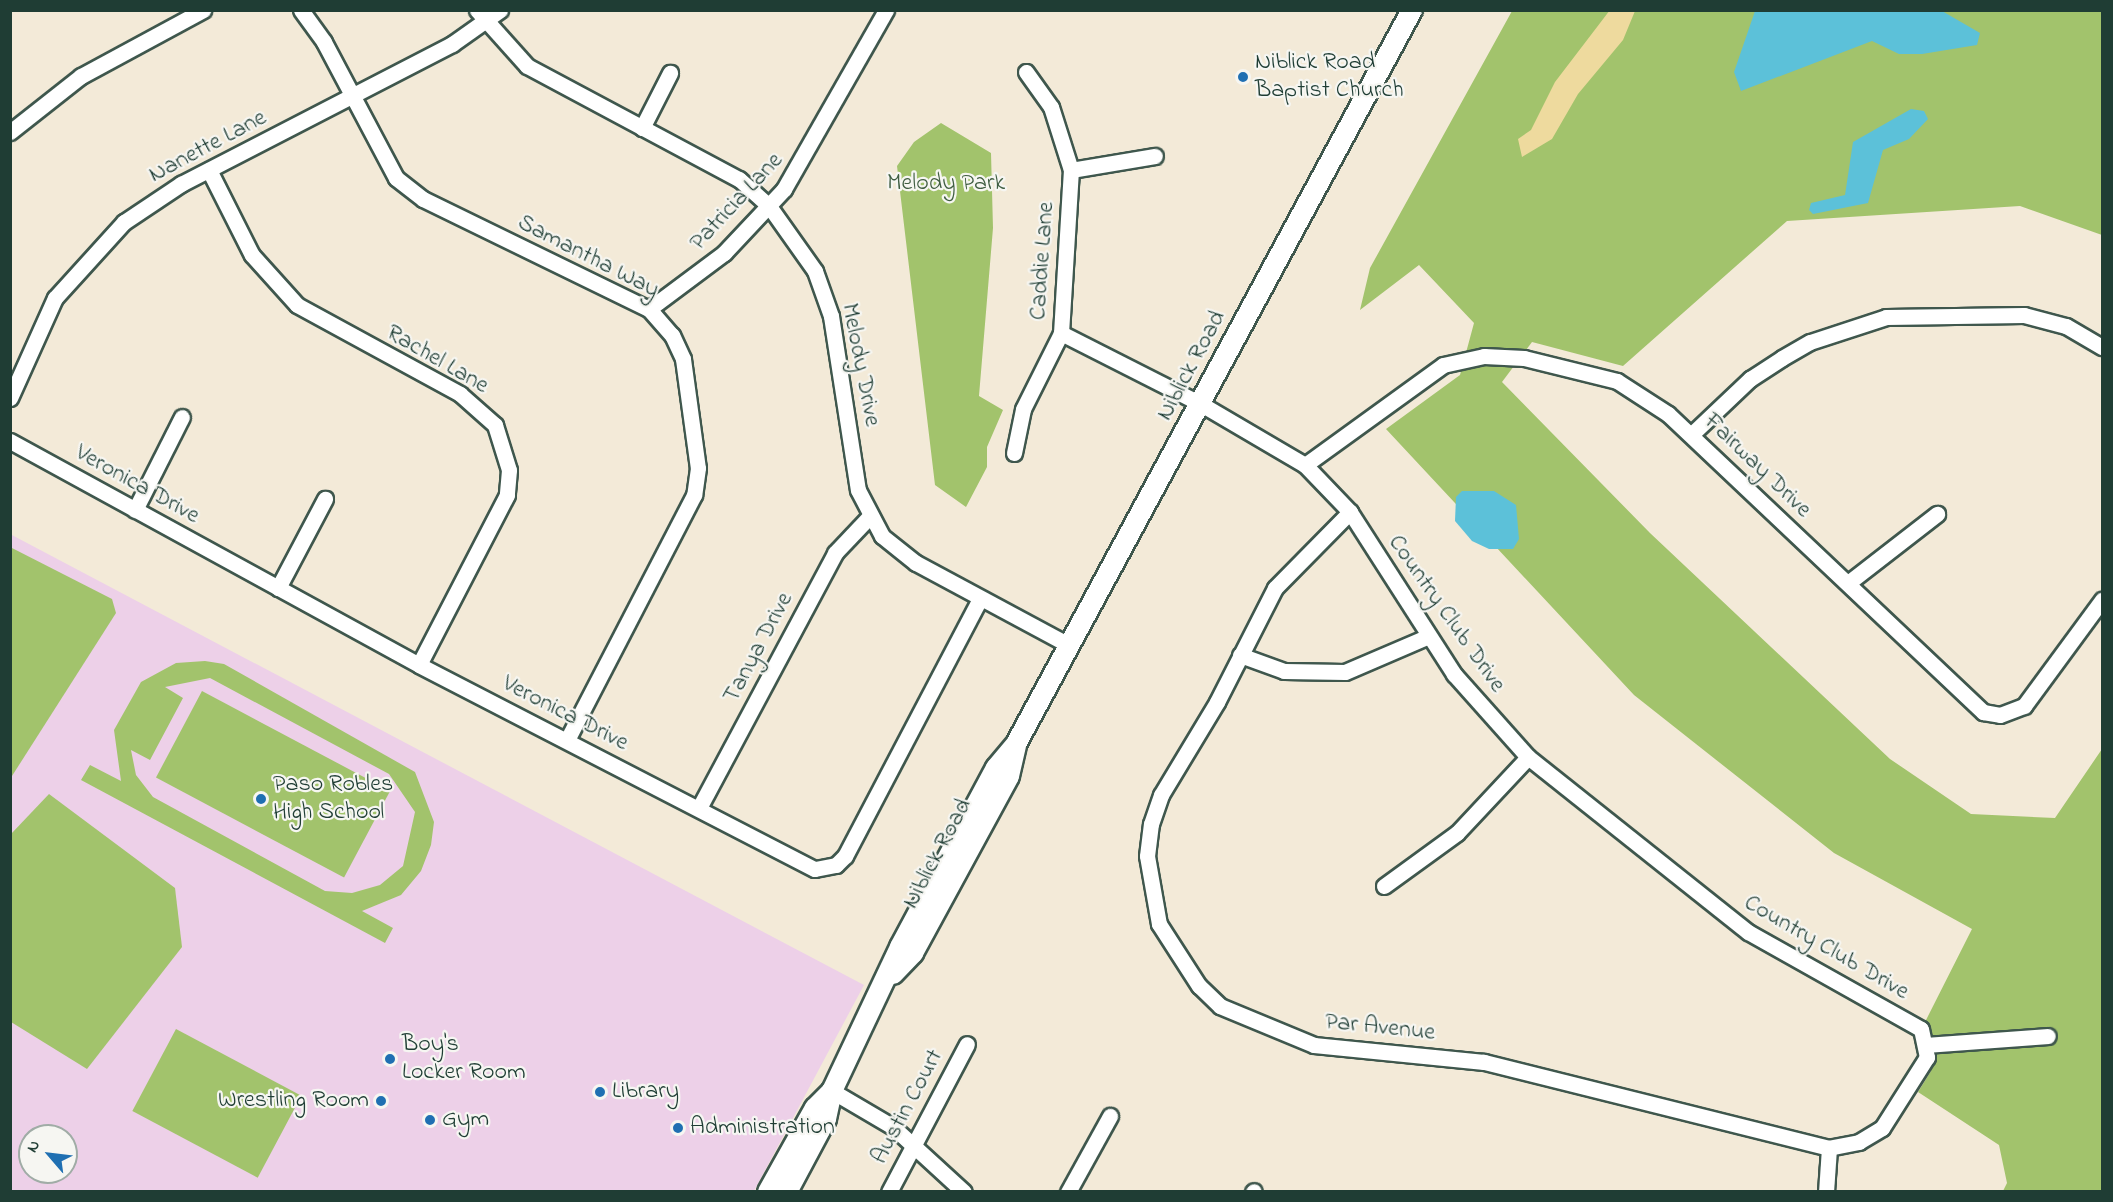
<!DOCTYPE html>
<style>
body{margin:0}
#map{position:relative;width:2113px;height:1202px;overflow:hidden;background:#f3ead8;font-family:"Indie Flower",sans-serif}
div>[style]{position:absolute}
.built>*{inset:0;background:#edd0e8}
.green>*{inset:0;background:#a2c36c;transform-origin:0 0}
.sand>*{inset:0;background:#eeda9e}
.water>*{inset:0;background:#5cc1d9}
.roads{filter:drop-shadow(2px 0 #3f574d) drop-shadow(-2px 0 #3f574d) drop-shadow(0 2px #3f574d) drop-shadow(0 -2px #3f574d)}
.minor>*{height:15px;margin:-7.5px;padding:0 7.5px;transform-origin:7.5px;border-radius:7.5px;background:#fff}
.major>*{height:20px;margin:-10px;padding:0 10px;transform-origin:10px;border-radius:10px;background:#fff}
.dots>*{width:16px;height:16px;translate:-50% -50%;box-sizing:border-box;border:3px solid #f6f6f2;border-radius:50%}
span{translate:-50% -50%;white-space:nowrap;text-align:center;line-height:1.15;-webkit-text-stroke:4.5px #f6f6f2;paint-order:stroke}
.poi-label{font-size:24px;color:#1f3d34}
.left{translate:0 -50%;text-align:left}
.right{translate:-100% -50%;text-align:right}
.street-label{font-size:24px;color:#1f3d34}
.park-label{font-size:24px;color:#405e42}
.frame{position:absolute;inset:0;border:12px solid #1f3d34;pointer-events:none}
.north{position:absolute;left:18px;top:1124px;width:60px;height:60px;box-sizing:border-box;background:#f6f6f2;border:2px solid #a0aca6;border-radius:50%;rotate:298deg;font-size:16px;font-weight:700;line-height:24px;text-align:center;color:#1f3d34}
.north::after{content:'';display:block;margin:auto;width:21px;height:27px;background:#1f6fb2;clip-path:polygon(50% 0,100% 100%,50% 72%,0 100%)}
</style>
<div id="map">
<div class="built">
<i style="clip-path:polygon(evenodd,10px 534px,864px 985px,754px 1191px,11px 1191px,10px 534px,30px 1136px,66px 1136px,66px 1172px,30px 1172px,30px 1136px)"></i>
</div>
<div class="green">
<i style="clip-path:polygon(1512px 11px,2102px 11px,2102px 235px,2020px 206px,1787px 221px,1623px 366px,1532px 342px,1502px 382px,1650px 533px,1890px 759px,1971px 814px,2055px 818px,2102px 749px,2102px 1191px,2003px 1191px,2007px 1183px,1999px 1145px,1918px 1092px,1931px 1071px,1931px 1043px,1923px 1026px,1972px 929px,1834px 853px,1634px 695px,1386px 429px,1460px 375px,1474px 323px,1419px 265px,1360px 310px,1370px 268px)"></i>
<i style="clip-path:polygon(941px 123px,991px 153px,993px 228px,979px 396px,1003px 410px,987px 447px,987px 467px,966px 507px,935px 485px,897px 166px,914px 142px)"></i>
<i style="clip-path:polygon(10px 547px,112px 599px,116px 613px,12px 776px)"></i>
<i style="clip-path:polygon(evenodd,205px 661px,224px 664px,415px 772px,434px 822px,431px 845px,421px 871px,401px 895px,362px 911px,393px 928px,385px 943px,81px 780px,90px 765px,121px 781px,114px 730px,141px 682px,176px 663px,205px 661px,210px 678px,389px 774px,415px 812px,403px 866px,380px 885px,352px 893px,325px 891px,153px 797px,136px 775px,131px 750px,150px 760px,183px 698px,165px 687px,210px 678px)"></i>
<i style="left:202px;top:691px;width:213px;height:98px;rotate:28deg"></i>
<i style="clip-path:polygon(49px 794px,175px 888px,182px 947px,87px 1069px,11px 1022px,11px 834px)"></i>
<i style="left:176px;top:1029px;width:142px;height:93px;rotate:28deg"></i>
</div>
<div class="sand">
<i style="clip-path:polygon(1610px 10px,1635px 11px,1623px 40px,1578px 94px,1552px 139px,1522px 157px,1518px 139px,1531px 130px,1555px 82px)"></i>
</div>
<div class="water">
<i style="clip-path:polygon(1755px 11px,1942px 11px,1980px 33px,1977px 45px,1922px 54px,1899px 54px,1872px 41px,1741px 91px,1734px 72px)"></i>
<i style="clip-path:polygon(1911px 109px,1924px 111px,1928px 119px,1909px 139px,1883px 150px,1868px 203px,1813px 214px,1809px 210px,1811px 203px,1845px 195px,1853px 142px)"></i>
<i style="clip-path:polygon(1462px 491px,1494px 491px,1516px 505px,1519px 539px,1513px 549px,1489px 549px,1472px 541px,1455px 521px,1456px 497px)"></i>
</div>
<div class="roads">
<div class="minor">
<i style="left:301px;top:10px;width:39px;rotate:54deg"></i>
<i style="left:324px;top:42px;width:154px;rotate:62.1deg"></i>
<i style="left:396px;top:178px;width:34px;rotate:38deg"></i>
<i style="left:423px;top:199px;width:251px;rotate:26deg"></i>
<i style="left:649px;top:309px;width:35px;rotate:49deg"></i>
<i style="left:672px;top:335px;width:26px;rotate:65deg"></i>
<i style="left:683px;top:359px;width:110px;rotate:82.2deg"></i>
<i style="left:698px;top:468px;width:27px;rotate:98deg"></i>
<i style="left:694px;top:495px;width:276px;rotate:117.4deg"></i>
<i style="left:477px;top:10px;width:75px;rotate:48.2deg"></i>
<i style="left:527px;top:66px;width:240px;rotate:28.1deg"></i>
<i style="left:739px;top:179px;width:40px;rotate:42deg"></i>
<i style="left:769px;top:206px;width:80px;rotate:54.7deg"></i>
<i style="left:815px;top:271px;width:48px;rotate:70.4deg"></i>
<i style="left:831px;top:316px;width:176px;rotate:81.2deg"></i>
<i style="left:858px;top:490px;width:52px;rotate:62.4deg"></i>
<i style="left:882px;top:536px;width:43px;rotate:38.5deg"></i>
<i style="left:916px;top:563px;width:174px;rotate:28.2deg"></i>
<i style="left:642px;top:128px;width:62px;rotate:-63deg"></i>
<i style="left:10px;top:132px;width:90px;rotate:-38.3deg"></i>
<i style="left:81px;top:76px;width:139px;rotate:-28.4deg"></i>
<i style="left:209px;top:170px;width:95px;rotate:63.2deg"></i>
<i style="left:252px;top:255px;width:67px;rotate:48deg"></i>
<i style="left:297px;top:305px;width:186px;rotate:28.6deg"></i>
<i style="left:460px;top:394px;width:47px;rotate:41.5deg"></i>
<i style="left:495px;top:425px;width:47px;rotate:72.7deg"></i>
<i style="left:509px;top:470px;width:25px;rotate:95deg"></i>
<i style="left:507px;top:495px;width:191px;rotate:117.4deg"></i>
<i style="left:1071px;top:170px;width:85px;rotate:-9.5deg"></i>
<i style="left:649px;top:309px;width:94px;rotate:-36.7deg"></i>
<i style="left:724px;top:253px;width:88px;rotate:-46.8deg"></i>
<i style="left:784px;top:189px;width:206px;rotate:-60.3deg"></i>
<i style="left:1061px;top:333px;width:157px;rotate:26.9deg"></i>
<i style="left:1201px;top:404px;width:121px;rotate:30.4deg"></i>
<i style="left:1305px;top:465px;width:65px;rotate:46.2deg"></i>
<i style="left:1350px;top:512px;width:193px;rotate:57.3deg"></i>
<i style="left:1454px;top:674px;width:111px;rotate:48.3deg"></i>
<i style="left:1528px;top:757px;width:281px;rotate:38.5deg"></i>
<i style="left:1748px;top:932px;width:198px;rotate:29.3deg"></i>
<i style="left:1921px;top:1029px;width:29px;rotate:78deg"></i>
<i style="left:1927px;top:1057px;width:84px;rotate:122.4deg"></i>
<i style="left:1882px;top:1128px;width:27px;rotate:149deg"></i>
<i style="left:1859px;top:1142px;width:31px;rotate:169deg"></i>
<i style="left:1829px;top:1148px;width:356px;rotate:-166deg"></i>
<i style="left:1484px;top:1062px;width:171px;rotate:-174.3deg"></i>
<i style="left:1314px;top:1045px;width:102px;rotate:-157.5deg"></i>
<i style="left:1220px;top:1006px;width:29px;rotate:-136deg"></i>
<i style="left:1199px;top:986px;width:74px;rotate:-122.8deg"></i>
<i style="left:1159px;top:924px;width:69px;rotate:-100deg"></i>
<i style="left:1147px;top:856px;width:32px;rotate:-83deg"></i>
<i style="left:1151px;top:824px;width:31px;rotate:-71deg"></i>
<i style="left:1161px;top:795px;width:109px;rotate:-58.9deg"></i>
<i style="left:1217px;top:702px;width:128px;rotate:-63deg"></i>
<i style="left:1275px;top:588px;width:107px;rotate:-45.4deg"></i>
<i style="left:10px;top:398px;width:110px;rotate:-65.8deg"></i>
<i style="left:55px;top:298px;width:103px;rotate:-47.8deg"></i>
<i style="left:124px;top:222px;width:69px;rotate:-33.7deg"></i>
<i style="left:181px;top:184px;width:305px;rotate:-27.3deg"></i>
<i style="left:452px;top:44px;width:59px;rotate:-35.3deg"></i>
<i style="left:1693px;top:433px;width:79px;rotate:-43.5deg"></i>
<i style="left:1750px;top:379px;width:38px;rotate:-33deg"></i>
<i style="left:1782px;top:358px;width:32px;rotate:-30deg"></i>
<i style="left:1810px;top:342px;width:80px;rotate:-18.2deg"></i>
<i style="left:1886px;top:317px;width:138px;rotate:-0.8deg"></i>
<i style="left:2024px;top:315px;width:43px;rotate:14.7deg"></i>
<i style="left:2066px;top:326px;width:42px;rotate:30.3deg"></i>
<i style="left:10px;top:441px;width:466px;rotate:28.7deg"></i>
<i style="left:419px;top:665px;width:445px;rotate:27.3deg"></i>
<i style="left:815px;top:869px;width:21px;rotate:-11deg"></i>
<i style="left:836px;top:865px;width:13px;rotate:-45deg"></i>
<i style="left:845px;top:856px;width:290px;rotate:-62.3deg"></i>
<i style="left:1014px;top:453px;width:45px;rotate:-78.4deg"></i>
<i style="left:1023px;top:409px;width:85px;rotate:-63.4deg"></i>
<i style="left:1061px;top:333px;width:163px;rotate:-86.5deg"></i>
<i style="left:1071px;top:170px;width:66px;rotate:-107.6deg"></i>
<i style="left:1051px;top:107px;width:43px;rotate:-125.5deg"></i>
<i style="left:1305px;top:465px;width:170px;rotate:-35.9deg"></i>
<i style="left:1443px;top:365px;width:42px;rotate:-12.4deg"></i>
<i style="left:1484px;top:356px;width:40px;rotate:2.9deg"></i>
<i style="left:1524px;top:358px;width:96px;rotate:13.9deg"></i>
<i style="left:1617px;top:381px;width:61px;rotate:32.9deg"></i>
<i style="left:1668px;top:414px;width:434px;rotate:43.4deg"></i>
<i style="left:1983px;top:712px;width:17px;rotate:10deg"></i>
<i style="left:2000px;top:715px;width:26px;rotate:-21deg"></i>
<i style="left:2024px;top:706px;width:132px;rotate:-53.7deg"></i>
<i style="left:135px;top:510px;width:104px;rotate:-63.2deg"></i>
<i style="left:1848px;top:583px;width:113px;rotate:-37.8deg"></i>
<i style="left:278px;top:588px;width:101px;rotate:-62.2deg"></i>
<i style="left:1240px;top:655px;width:47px;rotate:20deg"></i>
<i style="left:1284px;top:671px;width:61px;rotate:0.9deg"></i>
<i style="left:1345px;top:672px;width:91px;rotate:-23.2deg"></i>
<i style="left:699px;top:808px;width:289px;rotate:-61.9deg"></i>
<i style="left:835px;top:553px;width:50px;rotate:-46.6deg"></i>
<i style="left:1384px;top:886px;width:90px;rotate:-36deg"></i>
<i style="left:1457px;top:833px;width:104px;rotate:-46.9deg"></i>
<i style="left:1926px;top:1045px;width:122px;rotate:-4.2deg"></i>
<i style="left:832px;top:1091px;width:71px;rotate:30.5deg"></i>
<i style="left:893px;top:1127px;width:96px;rotate:42.5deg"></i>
<i style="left:889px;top:1192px;width:167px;rotate:-62.2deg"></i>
<i style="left:1068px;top:1192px;width:87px;rotate:-61.1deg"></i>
<i style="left:1253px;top:1192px;width:1px;rotate:-45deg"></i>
<i style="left:1826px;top:1192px;width:44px;rotate:-86.1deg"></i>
</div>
<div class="major">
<i style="left:893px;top:974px;width:29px;rotate:-46deg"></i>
<i style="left:913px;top:953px;width:201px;rotate:-61.5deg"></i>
<i style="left:1009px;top:776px;width:31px;rotate:-77deg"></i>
<i style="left:768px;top:1192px;width:96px;rotate:-60.8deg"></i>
<i style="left:815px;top:1108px;width:24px;rotate:-45deg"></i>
<i style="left:787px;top:1192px;width:83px;rotate:-61.9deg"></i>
<i style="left:826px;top:1119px;width:29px;rotate:-78deg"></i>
<i style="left:832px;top:1091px;width:159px;rotate:-64.7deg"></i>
<i style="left:900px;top:947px;width:203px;rotate:-61.8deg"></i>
<i style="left:996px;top:768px;width:31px;rotate:-50deg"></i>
<i style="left:1016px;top:744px;width:834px;rotate:-61.65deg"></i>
</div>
</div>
<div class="dots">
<i style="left:1243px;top:77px;background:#1f6fb2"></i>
<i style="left:261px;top:799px;background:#1f6fb2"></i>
<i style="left:390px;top:1059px;background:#1f6fb2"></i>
<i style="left:600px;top:1092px;background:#1f6fb2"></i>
<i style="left:381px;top:1101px;background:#1f6fb2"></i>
<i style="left:430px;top:1120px;background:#1f6fb2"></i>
<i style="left:678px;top:1128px;background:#1f6fb2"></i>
</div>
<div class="poi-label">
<span class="left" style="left:1255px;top:77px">Niblick Road<br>Baptist Church</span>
<span class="left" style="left:273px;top:799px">Paso Robles<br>High School</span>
<span class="left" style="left:402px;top:1059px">Boy's<br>Locker Room</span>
<span class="left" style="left:612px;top:1092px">Library</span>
<span class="right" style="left:369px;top:1101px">Wrestling Room</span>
<span class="left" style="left:442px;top:1120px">Gym</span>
<span class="left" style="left:690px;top:1128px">Administration</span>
</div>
<div class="street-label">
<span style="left:208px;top:147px;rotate:-28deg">Nanette Lane</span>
<span style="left:737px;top:202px;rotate:-47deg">Patricia Lane</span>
<span style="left:588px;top:257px;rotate:27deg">Samantha Way</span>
<span style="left:1043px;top:261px;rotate:-86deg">Caddie Lane</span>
<span style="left:437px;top:360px;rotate:30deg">Rachel Lane</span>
<span style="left:860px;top:365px;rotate:79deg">Melody Drive</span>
<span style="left:1192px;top:366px;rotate:-62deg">Niblick Road</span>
<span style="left:1757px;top:466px;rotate:44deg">Fairway Drive</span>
<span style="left:137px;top:485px;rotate:29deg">Veronica Drive</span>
<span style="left:1446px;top:614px;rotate:55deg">Country Club Drive</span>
<span style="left:759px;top:648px;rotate:-62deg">Tanya Drive</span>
<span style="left:565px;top:714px;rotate:27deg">Veronica Drive</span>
<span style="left:938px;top:854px;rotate:-62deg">Niblick Road</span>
<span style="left:1826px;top:948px;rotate:30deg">Country Club Drive</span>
<span style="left:1380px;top:1028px;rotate:6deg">Par Avenue</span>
<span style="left:908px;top:1107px;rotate:-62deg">Austin Court</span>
</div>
<div class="park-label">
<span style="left:946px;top:184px">Melody Park</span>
</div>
<div class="frame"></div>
<div class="north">N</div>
</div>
